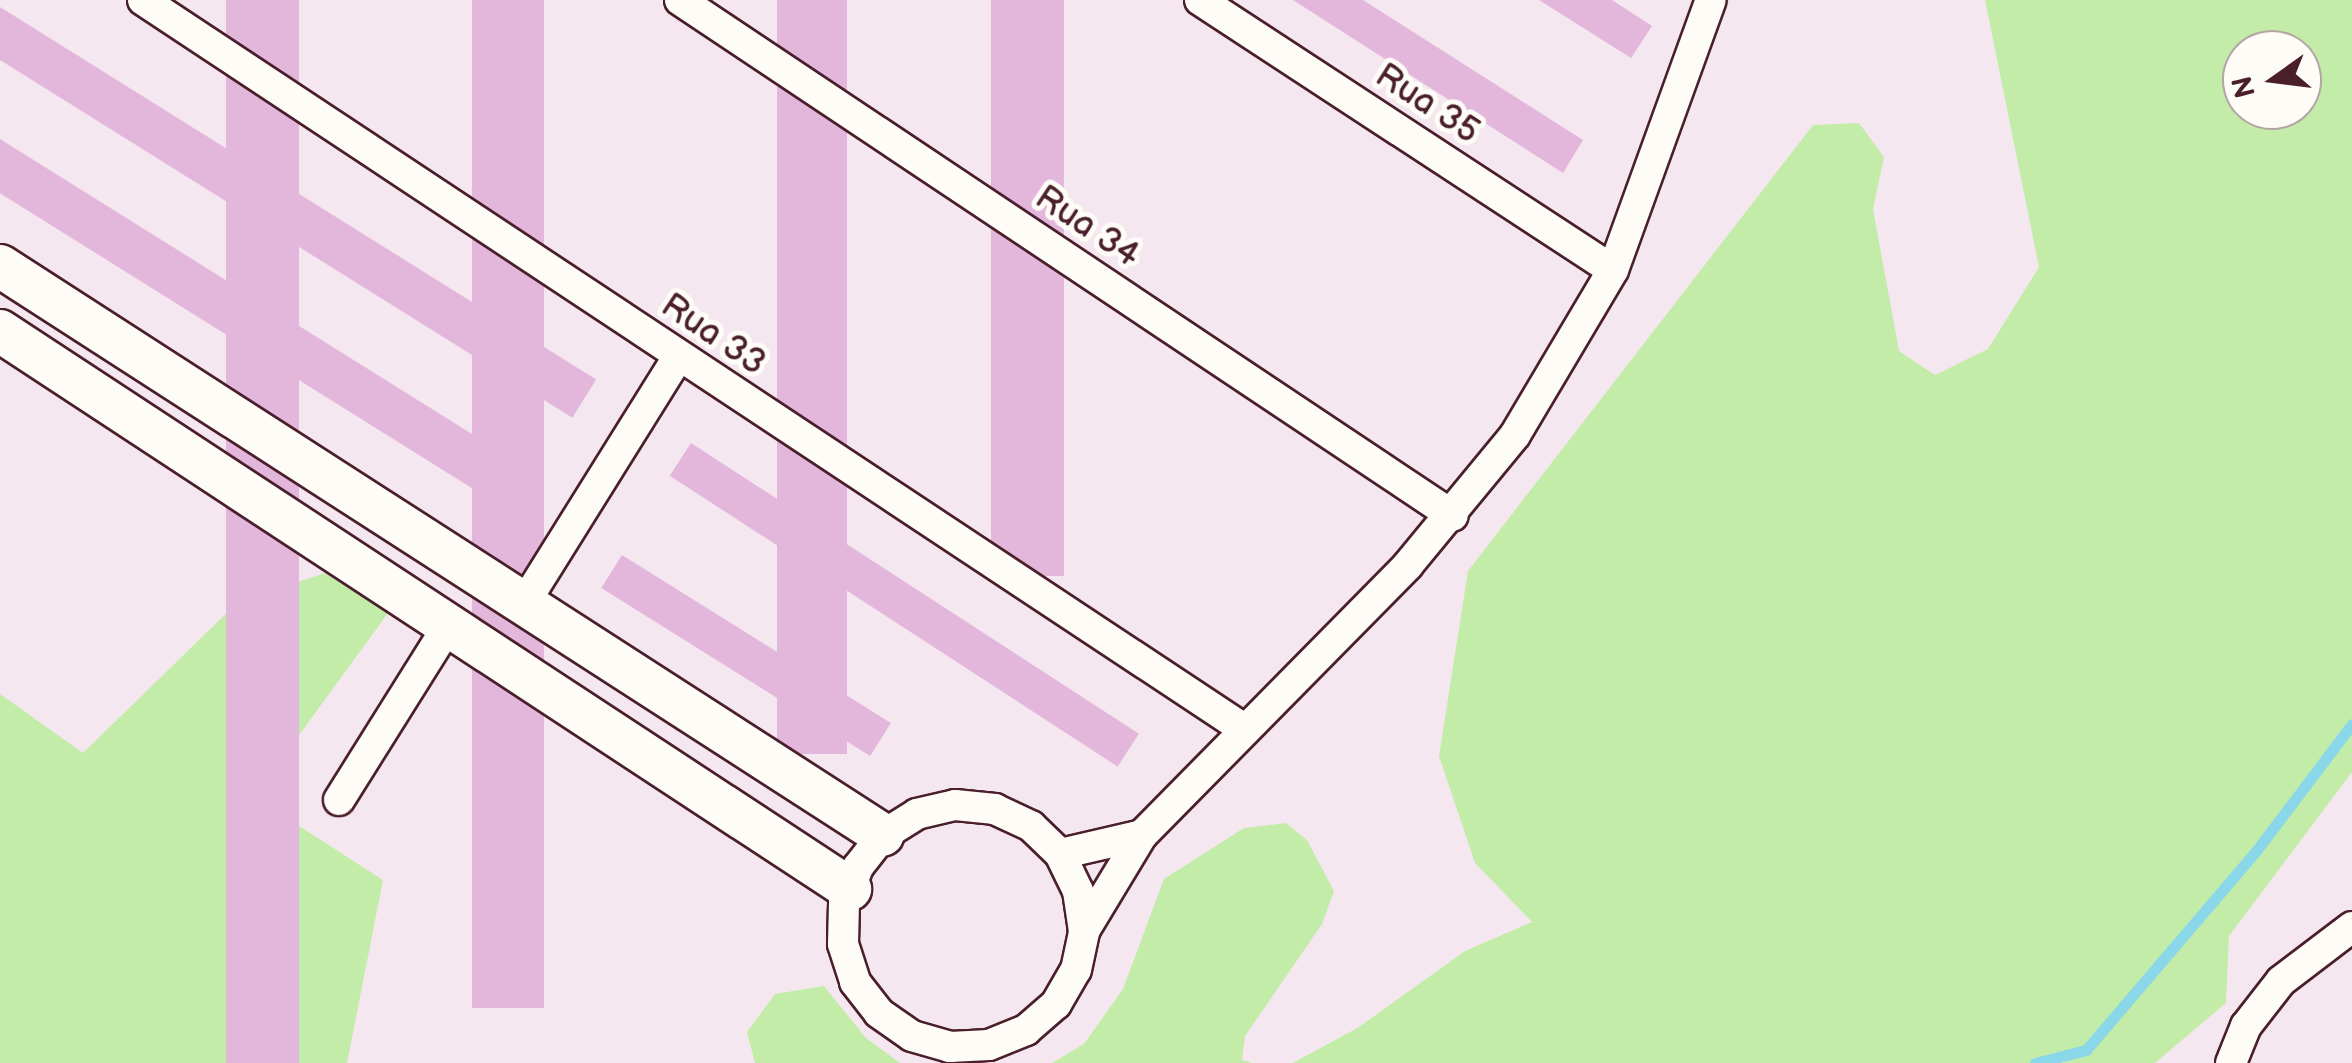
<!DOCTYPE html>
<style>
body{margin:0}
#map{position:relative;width:2352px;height:1063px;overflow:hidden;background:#f5e7ef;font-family:"Balsamiq Sans",sans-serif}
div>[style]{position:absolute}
.green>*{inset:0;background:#c3eca8}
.stream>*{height:11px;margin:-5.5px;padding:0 5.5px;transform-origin:5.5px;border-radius:5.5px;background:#8ad7e9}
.building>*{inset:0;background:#e3b6db;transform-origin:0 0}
.roads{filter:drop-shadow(2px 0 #4a1f2b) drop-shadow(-2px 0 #4a1f2b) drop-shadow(0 2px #4a1f2b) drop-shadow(0 -2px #4a1f2b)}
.street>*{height:30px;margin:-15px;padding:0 15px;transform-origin:15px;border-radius:15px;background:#fdfcf7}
.secondary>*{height:42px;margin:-21px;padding:0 21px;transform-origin:21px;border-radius:21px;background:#fdfcf7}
span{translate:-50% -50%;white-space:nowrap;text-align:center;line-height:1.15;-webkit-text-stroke:10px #fdfcf7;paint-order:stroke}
.street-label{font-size:35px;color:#4a1f2b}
.north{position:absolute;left:2222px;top:30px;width:100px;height:100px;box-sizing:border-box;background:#fdfcf7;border:2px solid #b5a4a5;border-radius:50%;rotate:256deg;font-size:28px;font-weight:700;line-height:40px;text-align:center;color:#4a1f2b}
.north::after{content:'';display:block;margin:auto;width:35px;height:45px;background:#4a1f2b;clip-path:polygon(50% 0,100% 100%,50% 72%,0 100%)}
</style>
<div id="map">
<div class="green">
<i style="clip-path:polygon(evenodd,1985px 0,2352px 0,2352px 772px,2229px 936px,2226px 1003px,2155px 1063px,1293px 1063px,1359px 1027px,1465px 951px,1532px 922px,1475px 863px,1439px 756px,1468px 571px,1813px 125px,1859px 123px,1884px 157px,1873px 209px,1899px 351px,1935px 375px,1988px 349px,2039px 267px,1985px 0,2242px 50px,2302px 50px,2302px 110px,2242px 110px,2242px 50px)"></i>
<i style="clip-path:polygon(325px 573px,388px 613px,254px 797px,383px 880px,347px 1063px,0 1063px,0 694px,83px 753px,238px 602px)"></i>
<i style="clip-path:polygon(1286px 823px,1307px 840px,1334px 891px,1322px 924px,1245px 1036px,1242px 1060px,1252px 1063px,1052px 1063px,1084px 1044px,1123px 989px,1164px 879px,1244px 828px)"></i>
<i style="clip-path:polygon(824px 986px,866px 1038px,900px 1063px,755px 1063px,747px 1032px,775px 994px)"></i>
</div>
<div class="stream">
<i style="left:2035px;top:1063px;width:53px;rotate:-14.3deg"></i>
<i style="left:2086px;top:1050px;width:262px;rotate:-49.5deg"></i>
<i style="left:2256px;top:851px;width:159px;rotate:-52.9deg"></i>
</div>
<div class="building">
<i style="left:226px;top:0;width:73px;height:1218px"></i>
<i style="left:472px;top:0;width:72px;height:1008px"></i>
<i style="left:777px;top:0;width:70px;height:754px"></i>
<i style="left:991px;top:0;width:73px;height:576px"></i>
<i style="clip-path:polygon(1293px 0,1363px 0,1583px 140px,1563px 173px)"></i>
<i style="clip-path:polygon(1539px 0,1612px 0,1652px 26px,1631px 58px)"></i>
<i style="left:0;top:7px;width:703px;height:45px;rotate:32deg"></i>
<i style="left:0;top:139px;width:628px;height:46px;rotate:32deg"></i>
<i style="left:691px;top:443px;width:534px;height:39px;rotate:33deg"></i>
<i style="left:622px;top:555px;width:317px;height:39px;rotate:32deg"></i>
</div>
<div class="roads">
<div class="street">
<i style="left:143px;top:0;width:1320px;rotate:33.51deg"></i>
<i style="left:680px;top:0;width:929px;rotate:33.72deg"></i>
<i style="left:1200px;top:0;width:493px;rotate:33.2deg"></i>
<i style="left:525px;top:602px;width:289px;rotate:-58deg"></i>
<i style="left:339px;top:800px;width:209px;rotate:-57.9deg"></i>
<i style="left:1060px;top:854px;width:84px;rotate:-13deg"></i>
<i style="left:1084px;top:931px;width:40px;rotate:-98.5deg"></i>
<i style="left:1078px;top:891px;width:41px;rotate:-115.9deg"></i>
<i style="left:1060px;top:854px;width:40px;rotate:-136deg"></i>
<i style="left:1031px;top:826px;width:40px;rotate:-155deg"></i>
<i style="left:995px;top:809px;width:40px;rotate:-174.3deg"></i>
<i style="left:955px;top:805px;width:39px;rotate:167deg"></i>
<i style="left:917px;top:814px;width:40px;rotate:148deg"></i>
<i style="left:883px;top:835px;width:41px;rotate:128deg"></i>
<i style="left:858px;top:867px;width:39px;rotate:111deg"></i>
<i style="left:844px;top:903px;width:41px;rotate:91.4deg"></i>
<i style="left:843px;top:944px;width:40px;rotate:72deg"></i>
<i style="left:855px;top:982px;width:39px;rotate:52deg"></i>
<i style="left:879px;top:1013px;width:40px;rotate:34.9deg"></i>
<i style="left:912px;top:1036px;width:40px;rotate:16deg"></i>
<i style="left:950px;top:1047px;width:39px;rotate:-3deg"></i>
<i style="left:989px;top:1045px;width:40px;rotate:-22deg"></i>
<i style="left:1026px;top:1030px;width:40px;rotate:-41deg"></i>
<i style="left:1056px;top:1004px;width:39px;rotate:-60deg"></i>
<i style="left:1076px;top:970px;width:40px;rotate:-78deg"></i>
<i style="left:1084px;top:931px;width:112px;rotate:-58.9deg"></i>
<i style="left:1142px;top:835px;width:379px;rotate:-45.4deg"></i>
<i style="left:1408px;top:565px;width:168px;rotate:-50.5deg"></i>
<i style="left:1515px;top:435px;width:192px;rotate:-59.3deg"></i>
<i style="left:1613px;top:270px;width:287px;rotate:-70.1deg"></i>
<i style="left:2231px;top:1063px;width:40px;rotate:-68deg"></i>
<i style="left:2246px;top:1026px;width:57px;rotate:-52.1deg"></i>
<i style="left:2281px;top:981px;width:89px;rotate:-37.3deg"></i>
</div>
<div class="secondary">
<i style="left:0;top:266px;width:1050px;rotate:32.8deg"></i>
<i style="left:0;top:331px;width:1017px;rotate:33.28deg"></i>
</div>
</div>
<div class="street-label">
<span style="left:1427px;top:104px;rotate:33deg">Rua 35</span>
<span style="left:1087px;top:227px;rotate:34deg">Rua 34</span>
<span style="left:713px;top:335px;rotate:34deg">Rua 33</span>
</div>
<div class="north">N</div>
</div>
